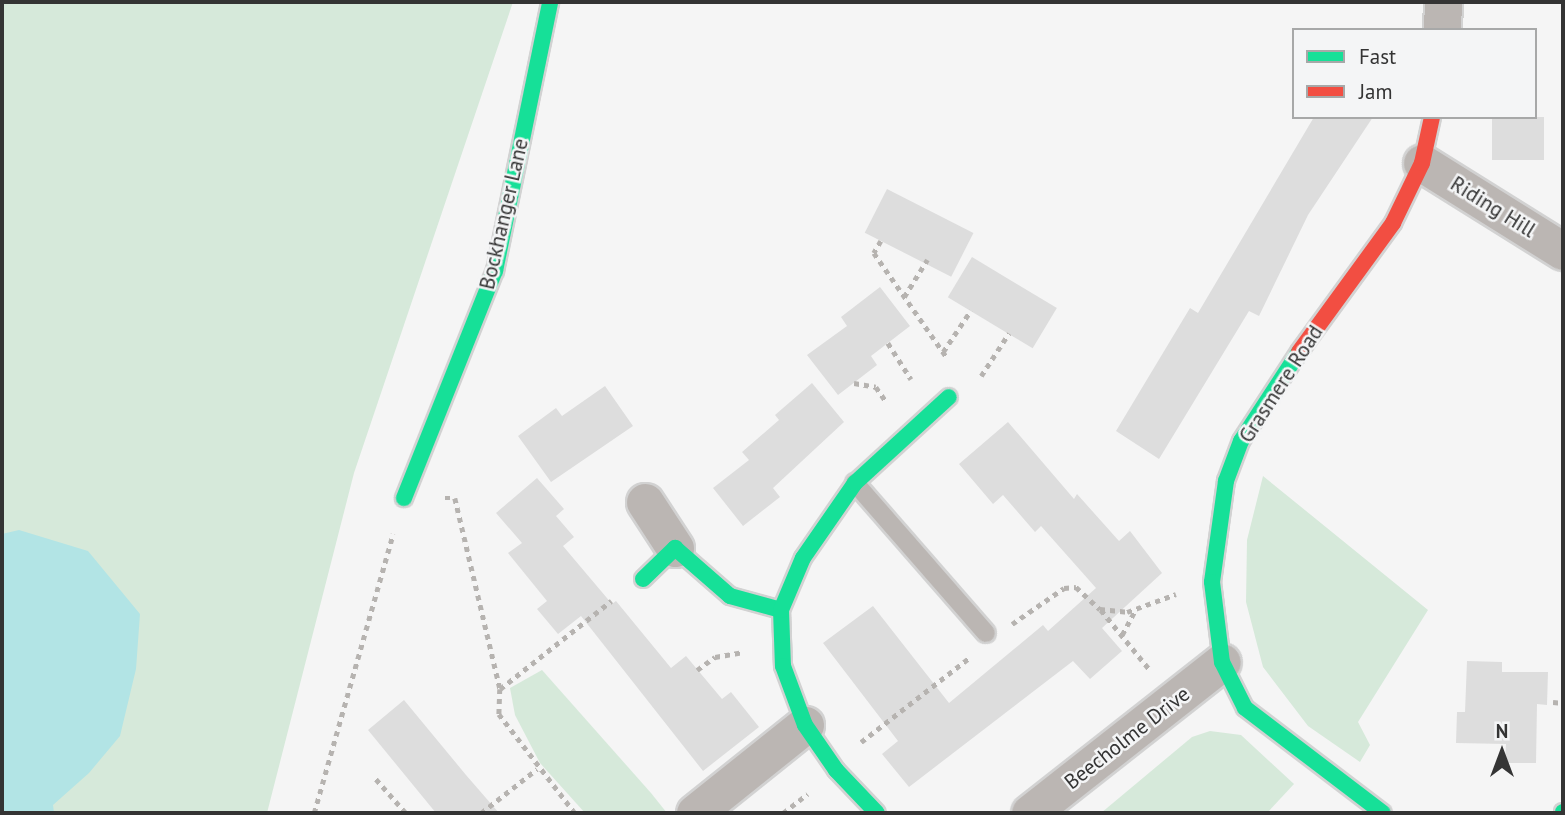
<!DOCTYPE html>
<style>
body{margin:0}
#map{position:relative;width:1565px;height:815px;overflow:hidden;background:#f5f5f5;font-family:"PT Sans",sans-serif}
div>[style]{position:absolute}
.green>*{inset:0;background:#d6e9da}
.water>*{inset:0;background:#b2e4e5}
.building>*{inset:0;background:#ddd;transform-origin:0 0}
.path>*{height:4.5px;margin-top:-2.25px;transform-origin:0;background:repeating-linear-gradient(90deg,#b6b3b0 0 5px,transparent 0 10px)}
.roads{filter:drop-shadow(2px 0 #d2d2d2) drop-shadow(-2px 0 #d2d2d2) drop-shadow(0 2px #d2d2d2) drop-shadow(0 -2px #d2d2d2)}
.lane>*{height:18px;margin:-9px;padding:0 9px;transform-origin:9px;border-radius:9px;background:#bbb6b3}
.street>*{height:37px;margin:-18.5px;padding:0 18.5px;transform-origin:18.5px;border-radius:18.5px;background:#bbb6b3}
.fast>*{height:16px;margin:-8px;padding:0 8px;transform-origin:8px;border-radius:8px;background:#16e098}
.jam>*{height:16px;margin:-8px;padding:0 8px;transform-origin:8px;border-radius:8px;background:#f24e42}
span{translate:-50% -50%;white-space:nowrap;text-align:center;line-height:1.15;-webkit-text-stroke:5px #f4f5f6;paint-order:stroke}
.street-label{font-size:21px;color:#343434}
.frame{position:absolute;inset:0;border:4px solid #343434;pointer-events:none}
.legend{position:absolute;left:1292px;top:28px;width:245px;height:91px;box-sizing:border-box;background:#f4f5f6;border:2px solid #a7a8a8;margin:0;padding:9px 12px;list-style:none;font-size:21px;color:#343434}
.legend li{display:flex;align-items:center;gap:14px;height:35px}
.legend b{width:35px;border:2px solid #a7a8a8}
.north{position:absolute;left:1467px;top:717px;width:70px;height:70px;-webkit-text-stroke:5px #f4f5f6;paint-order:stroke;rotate:0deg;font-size:19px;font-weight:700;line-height:28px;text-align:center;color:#343434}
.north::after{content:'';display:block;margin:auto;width:24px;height:32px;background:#343434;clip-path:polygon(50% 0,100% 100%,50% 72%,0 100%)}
</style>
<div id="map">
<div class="green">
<i style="clip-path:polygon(2px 2px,513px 2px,354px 473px,267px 813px,2px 813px)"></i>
<i style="clip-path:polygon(1263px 476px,1428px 610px,1358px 722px,1370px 745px,1360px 762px,1308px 726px,1263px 667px,1246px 602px,1247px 540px)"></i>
<i style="clip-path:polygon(542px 670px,651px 793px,667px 813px,585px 813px,540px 763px,515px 715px,510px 688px)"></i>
<i style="clip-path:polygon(1210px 731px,1241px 735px,1294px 784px,1267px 813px,1101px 813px,1192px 737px)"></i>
</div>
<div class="water">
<i style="clip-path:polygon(19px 530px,88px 551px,140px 614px,136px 669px,120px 736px,89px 773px,53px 805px,54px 813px,2px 813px,2px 534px)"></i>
</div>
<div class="building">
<i style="clip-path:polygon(1314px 117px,1373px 117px,1308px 215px,1259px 316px,1249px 311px,1159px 459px,1116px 431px,1190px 308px,1198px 313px)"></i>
<i style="left:1492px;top:117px;width:52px;height:43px"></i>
<i style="left:887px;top:189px;width:97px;height:49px;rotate:27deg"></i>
<i style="left:972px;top:257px;width:99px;height:47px;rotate:31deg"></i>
<i style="clip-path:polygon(880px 287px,910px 326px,871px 356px,877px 365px,838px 395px,807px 355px,847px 326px,841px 317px)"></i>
<i style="clip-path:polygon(812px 383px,844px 422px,773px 488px,780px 497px,743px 526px,713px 488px,749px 460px,742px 452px,779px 420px,775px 415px)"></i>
<i style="clip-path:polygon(605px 386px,633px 426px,551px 482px,518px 436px,556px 408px,562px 416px)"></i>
<i style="clip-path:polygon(1008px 422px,1074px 499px,1077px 494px,1119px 541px,1130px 531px,1162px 573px,1102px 628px,1122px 651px,1090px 679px,1073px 661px,909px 787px,882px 754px,898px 741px,823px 643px,873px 606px,949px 703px,1043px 625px,1048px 631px,1096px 588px,1041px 526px,1035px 532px,1003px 495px,993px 504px,959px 464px)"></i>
<i style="clip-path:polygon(537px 478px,564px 509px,556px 516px,574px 537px,563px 546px,612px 604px,616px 601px,671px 668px,686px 656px,722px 699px,731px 692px,759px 727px,703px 771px,581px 616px,558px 634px,537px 609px,547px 601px,508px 553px,522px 543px,496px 513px)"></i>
<i style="clip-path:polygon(1467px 661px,1502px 662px,1502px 672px,1548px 672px,1547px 705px,1537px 704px,1536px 763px,1505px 763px,1506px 744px,1456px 743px,1457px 712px,1465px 712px)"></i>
<i style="clip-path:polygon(404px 700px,466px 775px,499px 813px,436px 813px,368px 730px)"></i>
</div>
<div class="path">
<i style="left:881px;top:241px;width:14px;rotate:120deg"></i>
<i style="left:874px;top:253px;width:129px;rotate:55.1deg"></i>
<i style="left:904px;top:297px;width:44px;rotate:-58.1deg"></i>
<i style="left:888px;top:343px;width:43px;rotate:57.4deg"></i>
<i style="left:943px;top:352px;width:50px;rotate:-56.3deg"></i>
<i style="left:981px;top:376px;width:51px;rotate:-56.9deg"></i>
<i style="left:854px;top:383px;width:22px;rotate:10deg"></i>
<i style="left:876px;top:387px;width:19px;rotate:55deg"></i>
<i style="left:445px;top:498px;width:10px"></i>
<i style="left:455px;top:498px;width:196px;rotate:76.7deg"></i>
<i style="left:500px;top:689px;width:25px;rotate:92deg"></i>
<i style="left:499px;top:714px;width:125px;rotate:52.5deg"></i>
<i style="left:1101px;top:610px;width:79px;rotate:50.7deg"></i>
<i style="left:1012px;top:624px;width:63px;rotate:-34.7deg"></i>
<i style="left:1064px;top:588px;width:12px;rotate:-5deg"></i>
<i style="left:1076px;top:587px;width:33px;rotate:43deg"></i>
<i style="left:1100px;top:609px;width:27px;rotate:6deg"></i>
<i style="left:1127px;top:612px;width:52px;rotate:-20.2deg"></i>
<i style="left:1122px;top:635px;width:30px;rotate:-62deg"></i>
<i style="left:697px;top:670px;width:22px;rotate:-36deg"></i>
<i style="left:715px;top:657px;width:29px;rotate:-10deg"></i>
<i style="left:500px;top:689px;width:142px;rotate:-38.4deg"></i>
<i style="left:1553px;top:702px;width:10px;rotate:6deg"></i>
<i style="left:861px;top:742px;width:138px;rotate:-37.9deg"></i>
<i style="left:376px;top:779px;width:45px;rotate:48.6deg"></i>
<i style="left:314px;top:813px;width:290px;rotate:-74.2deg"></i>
<i style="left:481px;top:813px;width:71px;rotate:-38.2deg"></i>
<i style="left:783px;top:813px;width:31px;rotate:-38deg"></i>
</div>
<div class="roads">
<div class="lane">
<i style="left:855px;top:483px;width:199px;rotate:48.9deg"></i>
</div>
<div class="street">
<i style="left:1442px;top:30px;width:28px;rotate:-88deg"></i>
<i style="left:1422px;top:163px;width:166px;rotate:32deg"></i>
<i style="left:645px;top:502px;width:55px;rotate:56.9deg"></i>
<i style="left:695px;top:813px;width:141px;rotate:-38.7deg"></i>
<i style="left:1030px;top:813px;width:244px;rotate:-38.2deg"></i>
</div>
<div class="fast">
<i style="left:1299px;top:352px;width:106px;rotate:123.1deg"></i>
<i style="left:1241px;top:441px;width:43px;rotate:110.6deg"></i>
<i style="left:1226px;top:481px;width:102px;rotate:97.9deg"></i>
<i style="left:1212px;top:582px;width:81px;rotate:82.9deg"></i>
<i style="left:1222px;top:662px;width:51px;rotate:63.4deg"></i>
<i style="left:1245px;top:708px;width:173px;rotate:37.3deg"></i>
<i style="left:404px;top:498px;width:245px;rotate:-68.2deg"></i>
<i style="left:495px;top:271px;width:275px;rotate:-78.4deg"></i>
<i style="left:643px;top:579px;width:45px;rotate:-44.1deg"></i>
<i style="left:675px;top:548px;width:73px;rotate:41.1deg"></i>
<i style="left:730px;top:596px;width:53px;rotate:15.4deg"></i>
<i style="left:781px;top:610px;width:56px;rotate:88deg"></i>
<i style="left:783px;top:666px;width:63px;rotate:69.6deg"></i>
<i style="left:805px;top:725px;width:55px;rotate:55.4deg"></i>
<i style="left:836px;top:770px;width:59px;rotate:46.4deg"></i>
<i style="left:781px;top:610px;width:56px;rotate:-67.1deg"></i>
<i style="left:803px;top:558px;width:91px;rotate:-55.3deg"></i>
<i style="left:855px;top:483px;width:127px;rotate:-42.5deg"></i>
<i style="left:1563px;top:812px;width:1px;rotate:90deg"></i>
</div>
<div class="jam">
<i style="left:1299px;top:352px;width:160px;rotate:-53.9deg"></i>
<i style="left:1393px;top:223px;width:67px;rotate:-64.2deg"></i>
<i style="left:1422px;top:163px;width:47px;rotate:-77.7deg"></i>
</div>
</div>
<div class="street-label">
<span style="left:1493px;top:207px;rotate:32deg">Riding Hill</span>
<span style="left:504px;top:214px;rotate:-77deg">Bockhanger Lane</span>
<span style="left:1281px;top:384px;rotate:-57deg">Grasmere Road</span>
<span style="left:1127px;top:738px;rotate:-38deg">Beecholme Drive</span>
</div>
<div class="frame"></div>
<ul class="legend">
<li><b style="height:9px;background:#16e098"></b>Fast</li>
<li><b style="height:9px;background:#f24e42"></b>Jam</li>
</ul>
<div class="north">N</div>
</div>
